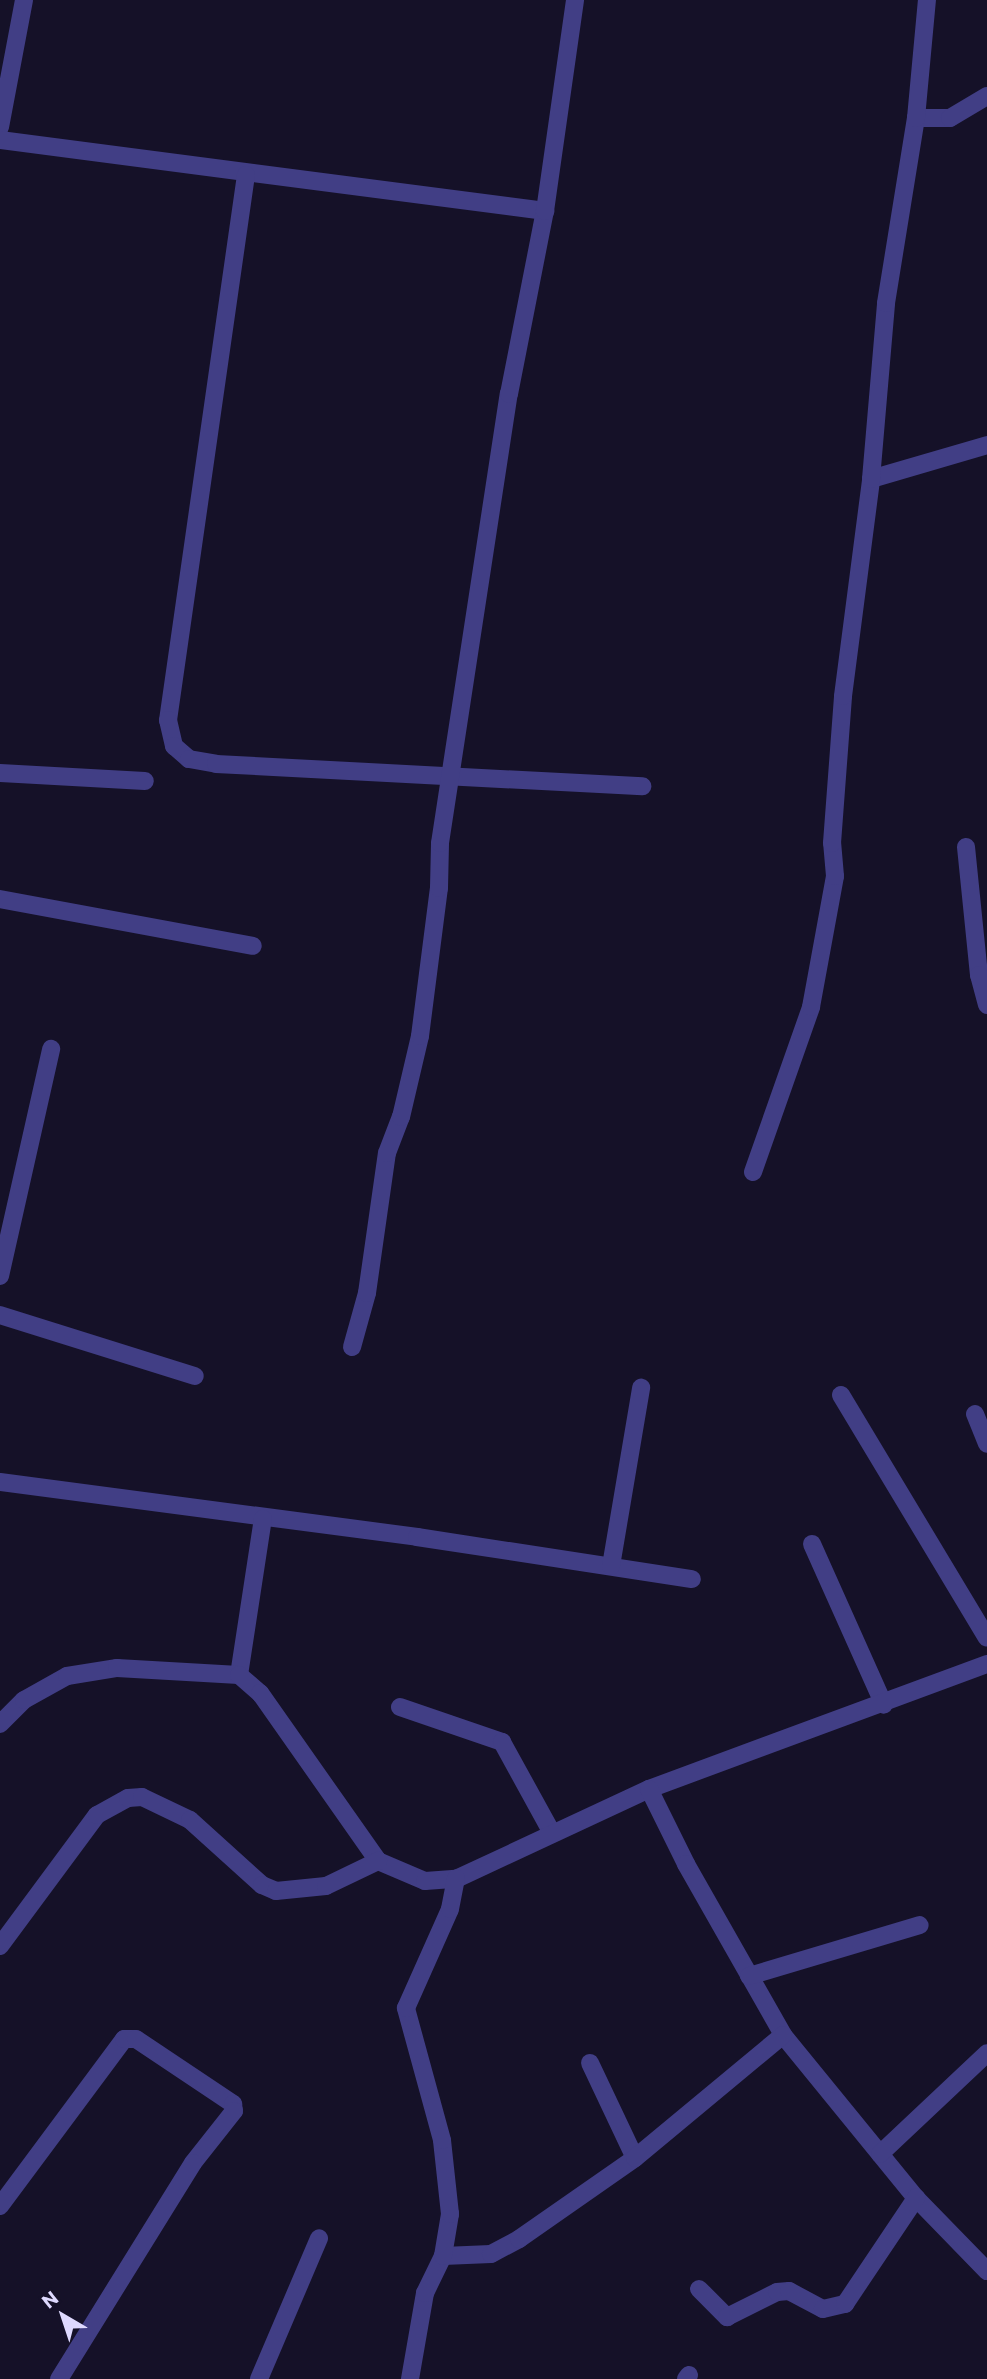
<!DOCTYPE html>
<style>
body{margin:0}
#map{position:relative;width:987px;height:2379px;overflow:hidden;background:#151128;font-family:Commissioner,sans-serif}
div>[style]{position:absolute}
.minor>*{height:18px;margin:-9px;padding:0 9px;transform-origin:9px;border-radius:9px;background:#413e85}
span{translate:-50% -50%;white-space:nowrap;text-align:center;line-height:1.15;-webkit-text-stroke:5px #151128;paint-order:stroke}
.north{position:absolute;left:28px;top:2281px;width:70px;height:70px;-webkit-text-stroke:5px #151128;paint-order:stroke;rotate:321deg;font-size:19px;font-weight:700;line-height:28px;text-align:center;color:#ded9fe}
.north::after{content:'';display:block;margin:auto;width:24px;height:32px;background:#ded9fe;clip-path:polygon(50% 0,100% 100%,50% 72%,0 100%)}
</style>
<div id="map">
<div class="minor">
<i style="left:916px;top:118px;width:34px"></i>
<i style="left:950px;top:118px;width:43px;rotate:-30.7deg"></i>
<i style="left:0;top:127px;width:129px;rotate:-79.3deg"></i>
<i style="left:0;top:140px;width:550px;rotate:7.42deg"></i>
<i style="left:246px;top:175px;width:551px;rotate:98.14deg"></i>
<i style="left:168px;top:720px;width:27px;rotate:77deg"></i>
<i style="left:174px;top:746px;width:20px;rotate:41deg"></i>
<i style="left:189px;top:759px;width:27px;rotate:10deg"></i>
<i style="left:216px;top:764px;width:427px;rotate:3deg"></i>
<i style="left:871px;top:479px;width:121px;rotate:-16.3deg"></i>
<i style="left:0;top:773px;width:145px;rotate:3.2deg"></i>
<i style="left:966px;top:847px;width:129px;rotate:84.2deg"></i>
<i style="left:979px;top:975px;width:31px;rotate:75deg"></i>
<i style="left:0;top:899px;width:257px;rotate:10.5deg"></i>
<i style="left:753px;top:1172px;width:175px;rotate:-70.6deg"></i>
<i style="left:811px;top:1007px;width:133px;rotate:-79.6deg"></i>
<i style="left:835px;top:876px;width:33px;rotate:-95deg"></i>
<i style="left:832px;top:843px;width:147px;rotate:-85.7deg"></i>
<i style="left:843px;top:696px;width:219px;rotate:-82.6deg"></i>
<i style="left:871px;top:479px;width:177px;rotate:-85.1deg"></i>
<i style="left:886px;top:303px;width:187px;rotate:-80.8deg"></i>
<i style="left:916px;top:118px;width:119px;rotate:-84.7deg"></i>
<i style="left:0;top:1276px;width:233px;rotate:-77.3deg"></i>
<i style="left:0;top:1315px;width:204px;rotate:17.4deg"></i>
<i style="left:352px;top:1347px;width:56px;rotate:-74.5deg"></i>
<i style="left:367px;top:1293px;width:141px;rotate:-81.9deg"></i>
<i style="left:387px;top:1153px;width:39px;rotate:-69deg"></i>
<i style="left:401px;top:1117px;width:83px;rotate:-76.8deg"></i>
<i style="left:420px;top:1036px;width:149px;rotate:-82.7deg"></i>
<i style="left:439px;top:888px;width:45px;rotate:-88.7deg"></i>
<i style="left:440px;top:843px;width:454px;rotate:-81.3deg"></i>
<i style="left:509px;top:394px;width:187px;rotate:-78.9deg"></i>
<i style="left:545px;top:211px;width:213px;rotate:-81.9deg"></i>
<i style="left:841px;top:1395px;width:283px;rotate:59deg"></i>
<i style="left:975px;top:1414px;width:32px;rotate:68deg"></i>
<i style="left:0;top:1482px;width:421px;rotate:7.5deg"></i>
<i style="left:417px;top:1537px;width:278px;rotate:8.7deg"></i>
<i style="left:812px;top:1544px;width:176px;rotate:65.9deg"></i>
<i style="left:611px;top:1566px;width:181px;rotate:-80.4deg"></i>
<i style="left:239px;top:1675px;width:158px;rotate:-81.3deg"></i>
<i style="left:400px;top:1707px;width:108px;rotate:18.9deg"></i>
<i style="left:502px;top:1742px;width:102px;rotate:61.2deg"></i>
<i style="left:0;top:1724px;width:34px;rotate:-45deg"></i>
<i style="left:24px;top:1700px;width:49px;rotate:-29.2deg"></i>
<i style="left:67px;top:1676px;width:51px;rotate:-9.1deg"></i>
<i style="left:117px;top:1668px;width:122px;rotate:3.3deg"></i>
<i style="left:239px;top:1675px;width:28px;rotate:41deg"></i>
<i style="left:260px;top:1693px;width:205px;rotate:54.9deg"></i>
<i style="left:378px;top:1861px;width:51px;rotate:23.1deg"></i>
<i style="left:425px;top:1881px;width:31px;rotate:-4deg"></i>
<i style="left:456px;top:1879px;width:213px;rotate:-25deg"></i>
<i style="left:649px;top:1789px;width:360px;rotate:-20.3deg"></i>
<i style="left:649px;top:1789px;width:84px;rotate:63.7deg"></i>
<i style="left:686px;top:1864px;width:197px;rotate:60.4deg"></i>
<i style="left:783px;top:2035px;width:210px;rotate:50.8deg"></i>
<i style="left:916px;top:2198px;width:102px;rotate:45.8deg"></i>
<i style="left:0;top:1946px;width:163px;rotate:-53.5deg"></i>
<i style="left:97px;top:1815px;width:35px;rotate:-29deg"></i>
<i style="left:128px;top:1798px;width:14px;rotate:-4deg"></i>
<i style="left:142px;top:1797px;width:53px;rotate:25.6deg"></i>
<i style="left:190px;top:1820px;width:97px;rotate:42.1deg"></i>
<i style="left:262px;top:1885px;width:15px;rotate:23deg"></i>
<i style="left:276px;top:1891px;width:50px;rotate:-5.7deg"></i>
<i style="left:326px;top:1886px;width:58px;rotate:-25.7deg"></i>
<i style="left:749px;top:1976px;width:178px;rotate:-16.6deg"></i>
<i style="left:590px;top:2063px;width:105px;rotate:64.7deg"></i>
<i style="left:880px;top:2154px;width:147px;rotate:-43.3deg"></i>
<i style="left:0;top:2206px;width:208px;rotate:-53.4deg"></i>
<i style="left:124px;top:2039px;width:12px"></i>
<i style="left:136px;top:2039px;width:117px;rotate:33.8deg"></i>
<i style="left:233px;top:2104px;width:7px;rotate:82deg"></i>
<i style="left:234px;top:2111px;width:66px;rotate:128.3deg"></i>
<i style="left:193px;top:2163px;width:254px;rotate:121.8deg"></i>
<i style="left:443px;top:2256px;width:48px;rotate:-2.4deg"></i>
<i style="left:491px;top:2254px;width:32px;rotate:-28deg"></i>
<i style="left:519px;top:2239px;width:141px;rotate:-34.9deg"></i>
<i style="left:635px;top:2158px;width:192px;rotate:-39.7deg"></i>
<i style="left:699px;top:2289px;width:40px;rotate:45deg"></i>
<i style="left:727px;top:2317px;width:56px;rotate:-26.6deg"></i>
<i style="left:777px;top:2292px;width:12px;rotate:-5deg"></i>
<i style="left:789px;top:2291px;width:38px;rotate:28deg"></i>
<i style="left:823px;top:2309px;width:23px;rotate:-13deg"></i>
<i style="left:845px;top:2304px;width:128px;rotate:-56.2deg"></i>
<i style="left:259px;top:2379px;width:153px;rotate:-66.9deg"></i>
<i style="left:410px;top:2379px;width:87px;rotate:-80.1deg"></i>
<i style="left:425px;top:2293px;width:41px;rotate:-64.1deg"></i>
<i style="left:443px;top:2256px;width:43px;rotate:-80.5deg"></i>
<i style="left:450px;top:2214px;width:74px;rotate:-96.2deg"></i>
<i style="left:442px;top:2140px;width:137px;rotate:-105.3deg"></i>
<i style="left:406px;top:2008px;width:108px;rotate:-66deg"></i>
<i style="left:450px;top:1909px;width:31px;rotate:-79deg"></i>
<i style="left:686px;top:2379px;width:5px;rotate:-53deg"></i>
</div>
<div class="north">N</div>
</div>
